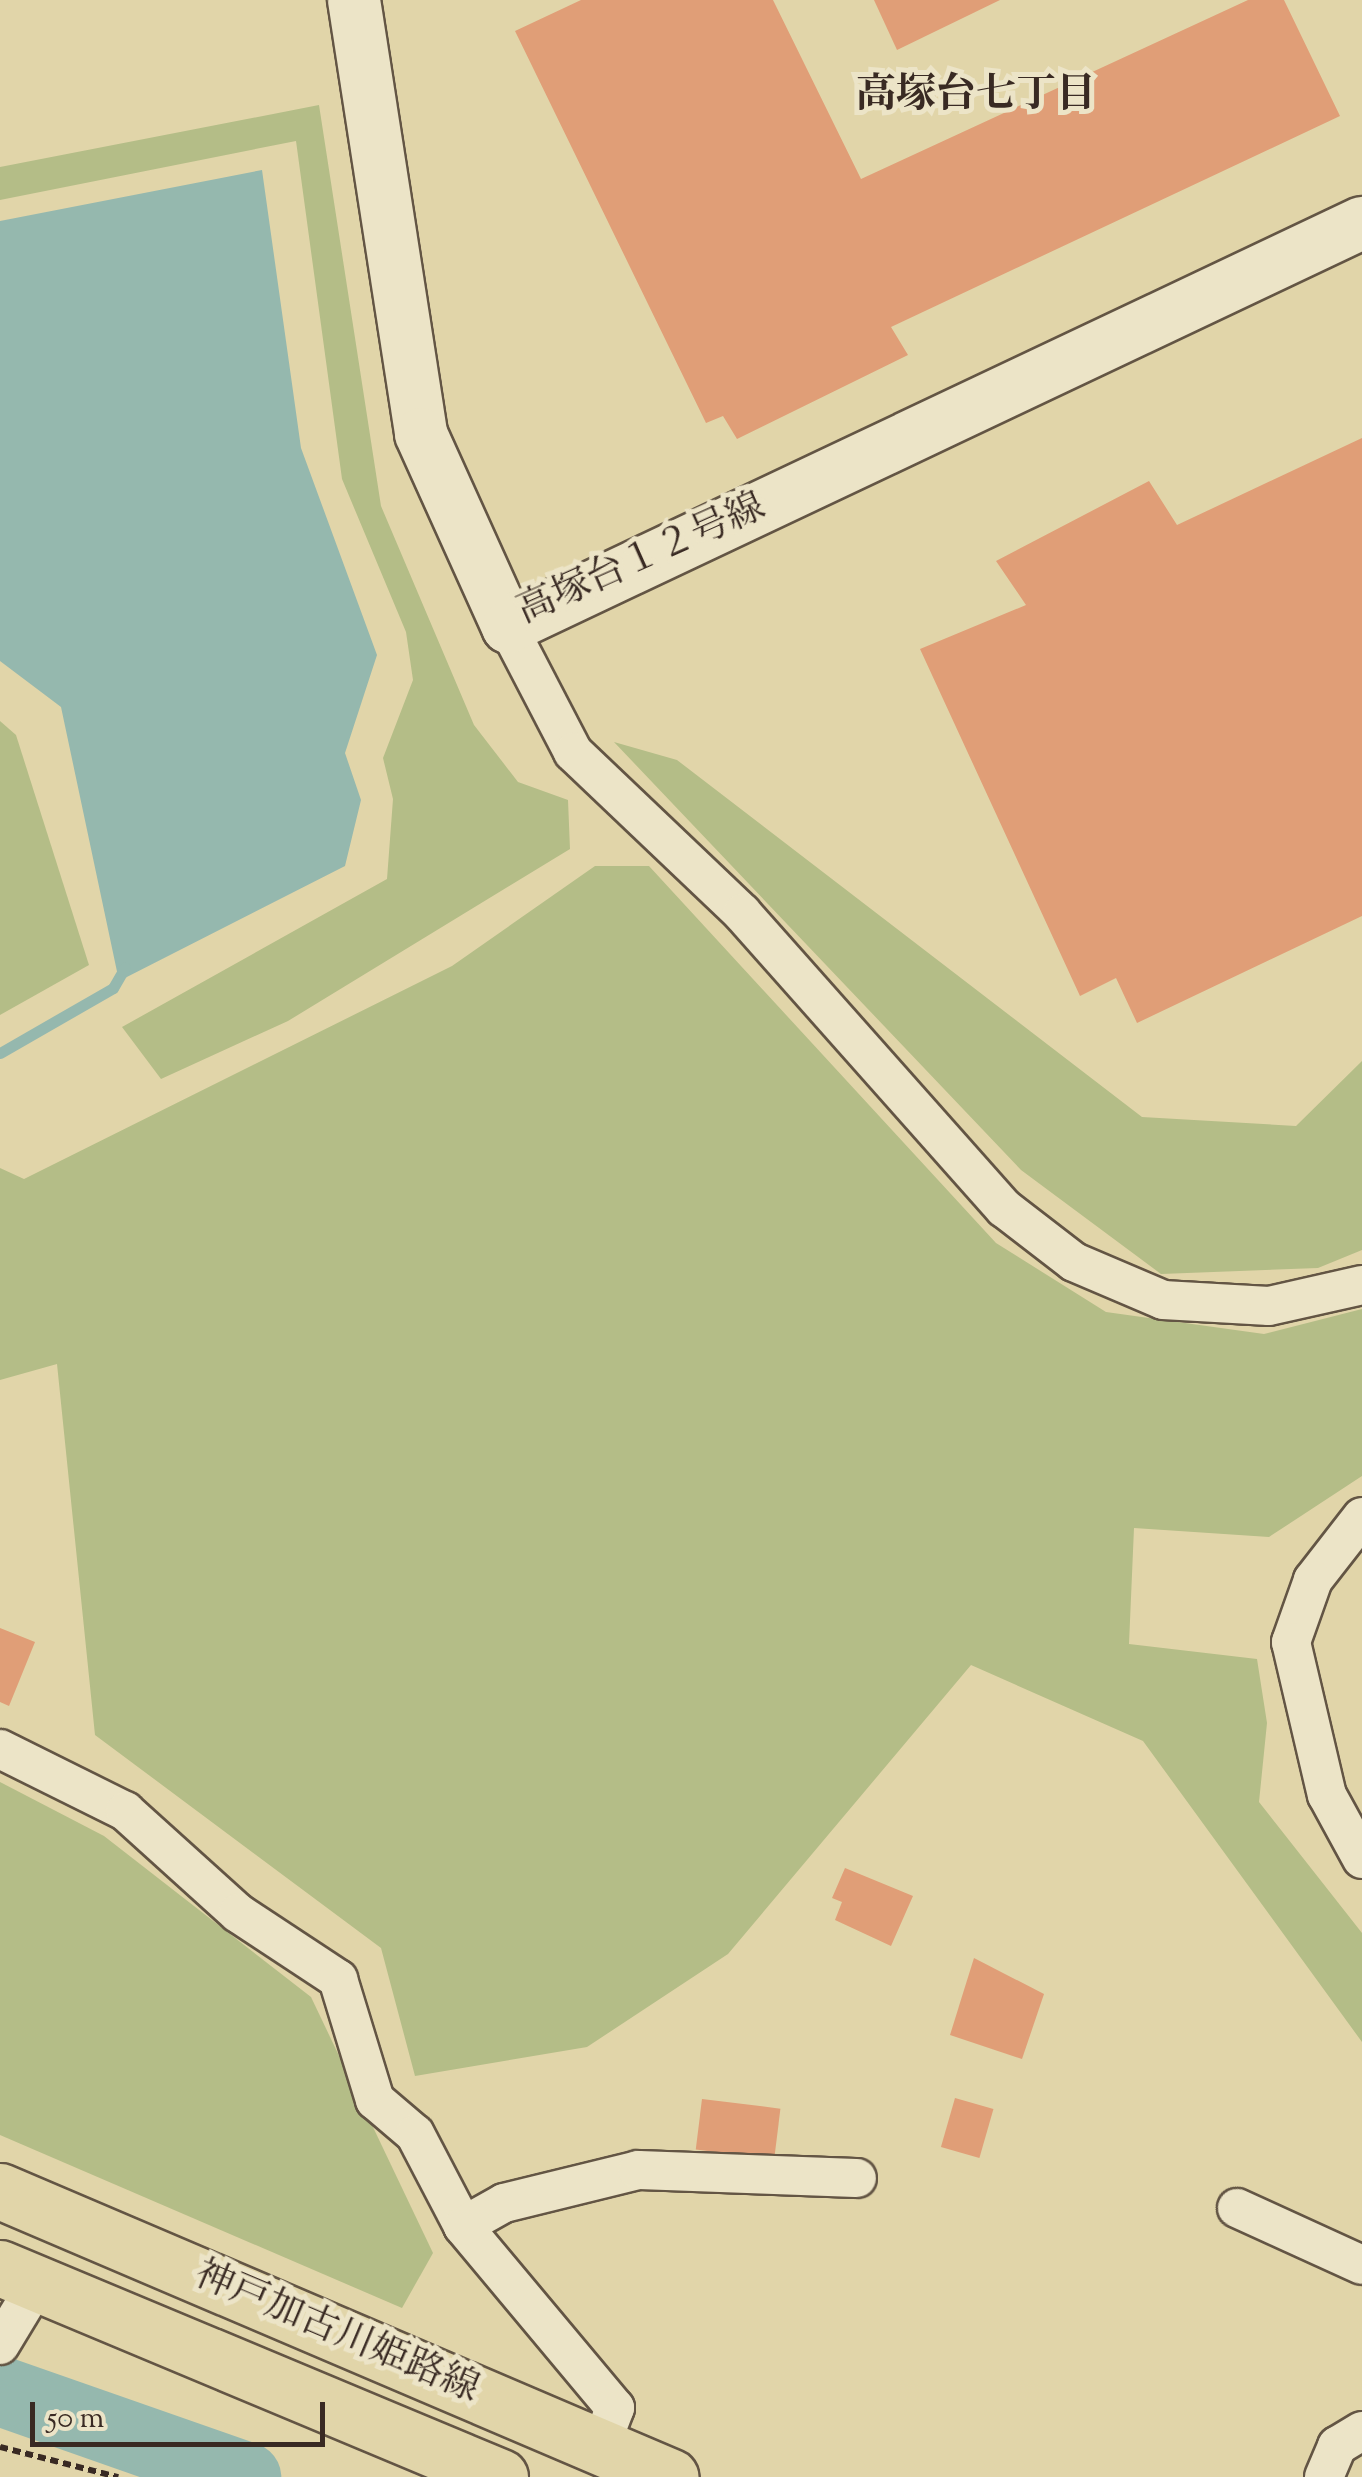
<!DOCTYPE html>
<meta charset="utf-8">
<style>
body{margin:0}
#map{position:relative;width:1362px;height:2477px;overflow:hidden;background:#e1d5a9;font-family:"Sorts Mill Goudy","Noto Serif JP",serif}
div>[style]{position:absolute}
.green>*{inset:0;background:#b4bd87}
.water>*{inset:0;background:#95b8ae}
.stream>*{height:11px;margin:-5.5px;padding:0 5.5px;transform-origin:5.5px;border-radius:5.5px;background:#95b8ae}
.river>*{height:70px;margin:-35px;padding:0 35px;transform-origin:35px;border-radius:35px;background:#95b8ae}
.building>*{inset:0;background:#e09e77;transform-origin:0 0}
.path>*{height:6px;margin-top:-3px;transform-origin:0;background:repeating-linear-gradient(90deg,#392a23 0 8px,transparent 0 13px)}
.roads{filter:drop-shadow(2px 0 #635544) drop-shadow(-2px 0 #635544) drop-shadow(0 2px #635544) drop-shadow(0 -2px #635544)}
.street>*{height:38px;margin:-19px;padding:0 19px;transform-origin:19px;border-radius:19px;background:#ece4c7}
.secondary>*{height:52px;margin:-26px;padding:0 26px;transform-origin:26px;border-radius:26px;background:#ece4c7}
.primary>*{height:55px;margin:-27.5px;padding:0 27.5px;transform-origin:27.5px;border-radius:27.5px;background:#e1d5a9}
span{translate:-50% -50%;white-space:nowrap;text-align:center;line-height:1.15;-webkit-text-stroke:10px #ece4c7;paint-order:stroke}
.street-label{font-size:38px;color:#392a23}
.neighbourhood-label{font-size:40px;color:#392a23;font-weight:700}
.scale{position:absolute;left:30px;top:2402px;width:295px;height:45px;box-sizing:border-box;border:5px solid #392a23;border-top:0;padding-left:12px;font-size:30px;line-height:35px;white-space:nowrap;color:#392a23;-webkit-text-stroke:8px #ece4c7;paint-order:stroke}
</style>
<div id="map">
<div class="green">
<i style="clip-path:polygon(319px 105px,381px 506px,474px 725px,518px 782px,568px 800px,570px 849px,288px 1021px,161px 1079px,122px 1027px,387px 879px,393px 799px,383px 758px,413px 680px,406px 632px,342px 479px,296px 141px,0 200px,0 167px)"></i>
<i style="clip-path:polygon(0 721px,16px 735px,89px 965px,0 1015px)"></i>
<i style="clip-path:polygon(614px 742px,677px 760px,1142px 1117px,1296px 1126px,1362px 1061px,1362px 1250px,1318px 1268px,1161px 1274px,1021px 1170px)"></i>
<i style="clip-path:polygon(595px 866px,649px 866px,996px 1243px,1106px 1312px,1264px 1334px,1362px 1309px,1362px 1476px,1269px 1537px,1134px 1528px,1129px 1644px,1257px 1659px,1267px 1723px,1259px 1802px,1362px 1933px,1362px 2042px,1143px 1741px,971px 1665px,728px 1954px,587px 2047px,415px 2076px,381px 1948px,95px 1735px,57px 1364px,0 1380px,0 1168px,24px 1179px,452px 966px)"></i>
<i style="clip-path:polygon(0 1782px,104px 1836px,311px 1997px,433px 2253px,402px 2308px,0 2135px)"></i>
</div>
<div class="water">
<i style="clip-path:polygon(262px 170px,301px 448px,377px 655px,345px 753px,361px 800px,345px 866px,119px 981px,61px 707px,0 661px,0 221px)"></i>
</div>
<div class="stream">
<i style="left:0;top:1053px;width:130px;rotate:-29.9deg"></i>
<i style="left:113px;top:988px;width:24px;rotate:-60deg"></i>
</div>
<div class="river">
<i style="left:0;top:2391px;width:261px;rotate:19.3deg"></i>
</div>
<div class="building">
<i style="clip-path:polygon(581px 0,773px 0,861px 179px,1248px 0,1284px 0,1340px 116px,891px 327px,908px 355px,737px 439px,723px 416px,706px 423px,515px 31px)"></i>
<i style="clip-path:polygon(874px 0,1000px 0,897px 50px)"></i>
<i style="clip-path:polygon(1362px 438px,1362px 916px,1137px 1023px,1116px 978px,1080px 996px,920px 649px,1026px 605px,996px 561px,1149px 481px,1177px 525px)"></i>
<i style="clip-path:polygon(0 1628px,35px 1642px,9px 1706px,0 1702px)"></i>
<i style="clip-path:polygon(845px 1868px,913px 1896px,891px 1946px,835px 1920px,842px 1902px,832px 1898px)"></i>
<i style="clip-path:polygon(974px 1958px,1044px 1994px,1022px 2059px,950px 2035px)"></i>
<i style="left:955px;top:2098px;width:40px;height:51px;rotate:16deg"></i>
<i style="left:702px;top:2099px;width:79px;height:51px;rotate:7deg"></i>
</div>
<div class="path">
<i style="left:0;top:2447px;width:122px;rotate:14.3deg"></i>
</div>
<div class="roads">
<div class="street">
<i style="left:508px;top:627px;width:141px;rotate:62.5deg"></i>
<i style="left:573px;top:752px;width:233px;rotate:43.6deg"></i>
<i style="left:742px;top:913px;width:395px;rotate:48.4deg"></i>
<i style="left:1004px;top:1208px;width:88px;rotate:37.6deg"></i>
<i style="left:1074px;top:1262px;width:97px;rotate:23.1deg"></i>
<i style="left:1163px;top:1300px;width:106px;rotate:3.2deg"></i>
<i style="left:1269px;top:1306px;width:95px;rotate:-12.7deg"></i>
<i style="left:1362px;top:1517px;width:80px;rotate:127.9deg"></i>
<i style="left:1313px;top:1580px;width:66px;rotate:109.5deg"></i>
<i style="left:1291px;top:1642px;width:157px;rotate:76.8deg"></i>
<i style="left:1327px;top:1795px;width:73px;rotate:61.3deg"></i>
<i style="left:0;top:1749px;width:140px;rotate:26.4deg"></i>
<i style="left:125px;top:1811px;width:152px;rotate:42.1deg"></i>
<i style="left:238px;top:1913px;width:120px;rotate:33.4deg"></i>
<i style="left:338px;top:1979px;width:127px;rotate:73deg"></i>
<i style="left:375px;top:2100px;width:52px;rotate:40.4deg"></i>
<i style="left:415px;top:2134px;width:104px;rotate:62.4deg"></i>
<i style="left:1237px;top:2208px;width:137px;rotate:24.5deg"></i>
<i style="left:0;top:2345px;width:71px;rotate:-58.8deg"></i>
<i style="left:600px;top:2447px;width:42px;rotate:-69deg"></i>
<i style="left:615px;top:2408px;width:237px;rotate:-129.9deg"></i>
<i style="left:463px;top:2226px;width:47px;rotate:-29.3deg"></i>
<i style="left:504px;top:2203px;width:138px;rotate:-13.8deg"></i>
<i style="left:638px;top:2170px;width:219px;rotate:2.1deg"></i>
<i style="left:1324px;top:2477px;width:34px;rotate:-67deg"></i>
<i style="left:1337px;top:2446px;width:29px;rotate:-31deg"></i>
</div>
<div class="secondary">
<i style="left:354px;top:0;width:439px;rotate:81.2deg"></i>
<i style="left:421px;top:434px;width:212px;rotate:65.7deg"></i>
<i style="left:508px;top:627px;width:945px;rotate:-25.32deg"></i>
</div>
<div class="primary">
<i style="left:0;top:2191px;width:729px;rotate:23.09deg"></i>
<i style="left:0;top:2268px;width:542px;rotate:22.68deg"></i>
</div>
</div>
<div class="street-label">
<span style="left:642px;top:561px;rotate:-24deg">高塚台１２号線</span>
<span style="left:336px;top:2334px;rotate:23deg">神戸加古川姫路線</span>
</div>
<div class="neighbourhood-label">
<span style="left:976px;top:97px">高塚台七丁目</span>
</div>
<div class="scale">50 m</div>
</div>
